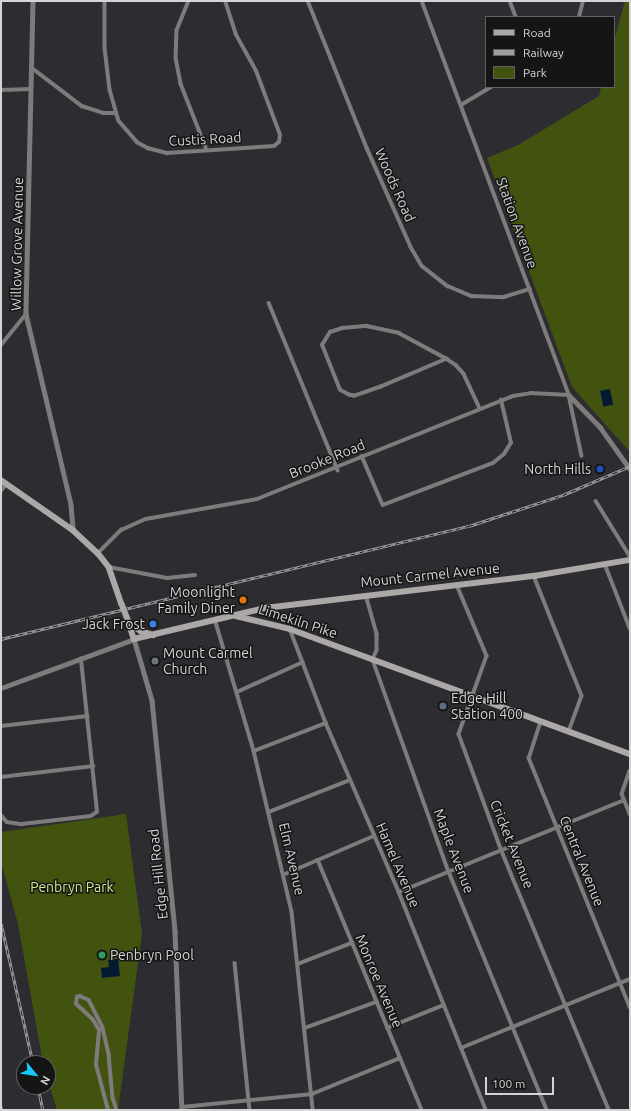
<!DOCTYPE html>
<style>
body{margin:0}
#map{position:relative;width:631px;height:1111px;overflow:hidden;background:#2d2c30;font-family:Ubuntu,sans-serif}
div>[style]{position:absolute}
.green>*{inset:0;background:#42530f}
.water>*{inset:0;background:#031a34;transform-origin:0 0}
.minor>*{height:3.5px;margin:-1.75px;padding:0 1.75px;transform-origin:1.75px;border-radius:1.75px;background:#7e7b7c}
.tertiary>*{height:4.5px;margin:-2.25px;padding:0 2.25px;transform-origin:2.25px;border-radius:2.25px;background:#7e7b7c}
.secondary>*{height:5.5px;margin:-2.75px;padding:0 2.75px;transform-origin:2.75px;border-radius:2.75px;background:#aca8a8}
.rail>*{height:3px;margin-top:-1.5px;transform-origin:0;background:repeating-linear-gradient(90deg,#151516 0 4.5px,#9e9ea0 0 9px);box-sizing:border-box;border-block:1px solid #9e9ea0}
.secondary-bridge>*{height:5.5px;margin:-2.75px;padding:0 2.75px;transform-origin:2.75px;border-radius:2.75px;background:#aca8a8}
.dots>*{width:11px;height:11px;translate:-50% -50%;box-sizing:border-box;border:2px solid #151516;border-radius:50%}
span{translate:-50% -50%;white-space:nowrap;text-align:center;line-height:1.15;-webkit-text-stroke:3px #151516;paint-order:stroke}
.street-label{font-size:14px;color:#d4d4d6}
.poi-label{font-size:14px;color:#d4d4d6}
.right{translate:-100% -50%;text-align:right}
.left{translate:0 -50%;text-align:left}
.park-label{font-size:14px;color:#ccea89}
.frame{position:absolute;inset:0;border:2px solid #d4d4d6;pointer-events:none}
.legend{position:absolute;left:485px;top:16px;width:130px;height:72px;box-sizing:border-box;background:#151516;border:1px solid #616163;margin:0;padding:5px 7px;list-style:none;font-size:12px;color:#d4d4d6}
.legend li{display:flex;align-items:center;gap:8px;height:20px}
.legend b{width:20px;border:1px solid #616163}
.north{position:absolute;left:16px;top:1055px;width:40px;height:40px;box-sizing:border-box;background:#151516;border:1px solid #616163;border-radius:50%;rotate:120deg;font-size:11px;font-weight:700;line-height:16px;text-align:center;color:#d4d4d6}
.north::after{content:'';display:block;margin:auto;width:14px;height:18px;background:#15cafb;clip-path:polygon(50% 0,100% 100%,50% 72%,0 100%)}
.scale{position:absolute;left:485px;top:1077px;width:69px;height:18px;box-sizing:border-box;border:2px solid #d4d4d6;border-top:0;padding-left:5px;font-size:12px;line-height:14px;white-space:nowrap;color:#d4d4d6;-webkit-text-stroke:3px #151516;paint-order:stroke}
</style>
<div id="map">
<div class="green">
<i style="clip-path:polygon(625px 1px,630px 1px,630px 452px,572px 387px,487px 158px,518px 145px,599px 96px,601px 87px,614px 87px,614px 41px)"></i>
<i style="clip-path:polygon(126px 814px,142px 934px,118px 1110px,57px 1110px,48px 1081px,48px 1063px,43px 1063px,18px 924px,1px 862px,1px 832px)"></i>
</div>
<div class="water">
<i style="left:610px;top:389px;width:16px;height:10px;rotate:79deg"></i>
<i style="clip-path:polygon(118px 959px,120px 976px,102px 978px,101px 968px,109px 967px,108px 960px)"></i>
</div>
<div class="minor">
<i style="left:105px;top:1px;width:47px;rotate:90deg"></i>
<i style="left:105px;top:48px;width:42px;rotate:83.2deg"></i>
<i style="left:110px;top:90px;width:32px;rotate:74deg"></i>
<i style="left:119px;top:121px;width:28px;rotate:49deg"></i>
<i style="left:137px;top:142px;width:13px;rotate:29deg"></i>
<i style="left:148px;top:148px;width:20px;rotate:15deg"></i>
<i style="left:167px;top:153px;width:107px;rotate:-3.7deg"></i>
<i style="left:274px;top:146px;width:6px;rotate:-39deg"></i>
<i style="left:279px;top:142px;width:7px;rotate:-82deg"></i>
<i style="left:280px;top:135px;width:68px;rotate:-110.6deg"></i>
<i style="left:256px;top:71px;width:41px;rotate:-119.1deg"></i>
<i style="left:236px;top:35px;width:36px;rotate:-108deg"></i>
<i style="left:189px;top:1px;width:31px;rotate:112deg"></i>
<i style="left:177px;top:30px;width:28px;rotate:92deg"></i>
<i style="left:176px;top:58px;width:26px;rotate:79deg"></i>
<i style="left:181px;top:84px;width:71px;rotate:68.5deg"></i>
<i style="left:308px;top:1px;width:158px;rotate:68.1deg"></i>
<i style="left:367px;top:148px;width:108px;rotate:66deg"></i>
<i style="left:411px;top:247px;width:22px;rotate:60deg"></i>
<i style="left:422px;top:266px;width:33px;rotate:38deg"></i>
<i style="left:448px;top:286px;width:26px;rotate:23deg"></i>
<i style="left:472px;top:296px;width:32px;rotate:2deg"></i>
<i style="left:504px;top:297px;width:27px;rotate:-17deg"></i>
<i style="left:422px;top:1px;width:421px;rotate:69.5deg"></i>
<i style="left:569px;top:395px;width:62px;rotate:78deg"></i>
<i style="left:510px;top:1px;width:17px;rotate:69deg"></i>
<i style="left:579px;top:17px;width:16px;rotate:-76deg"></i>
<i style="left:32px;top:68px;width:63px;rotate:37.2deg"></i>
<i style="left:82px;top:106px;width:22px;rotate:18deg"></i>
<i style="left:103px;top:113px;width:13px"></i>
<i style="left:1px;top:90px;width:30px;rotate:-2deg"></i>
<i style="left:461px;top:105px;width:35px;rotate:-31deg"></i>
<i style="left:269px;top:303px;width:181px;rotate:67.6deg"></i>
<i style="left:1px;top:345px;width:40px;rotate:-51deg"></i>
<i style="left:447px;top:359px;width:72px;rotate:157deg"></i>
<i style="left:381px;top:387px;width:28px;rotate:161deg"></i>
<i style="left:355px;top:396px;width:6px;rotate:-171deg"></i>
<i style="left:349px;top:395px;width:10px;rotate:-151deg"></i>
<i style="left:340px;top:390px;width:48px;rotate:-111.8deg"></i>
<i style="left:322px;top:345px;width:15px;rotate:-58deg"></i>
<i style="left:330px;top:332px;width:13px;rotate:-18deg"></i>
<i style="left:342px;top:328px;width:25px;rotate:-5deg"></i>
<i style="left:367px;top:326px;width:33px;rotate:12deg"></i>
<i style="left:399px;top:333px;width:55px;rotate:28.4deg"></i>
<i style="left:447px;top:359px;width:11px;rotate:34deg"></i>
<i style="left:456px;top:365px;width:12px;rotate:48deg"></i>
<i style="left:464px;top:374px;width:38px;rotate:65deg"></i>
<i style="left:362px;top:456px;width:53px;rotate:66.8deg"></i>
<i style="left:383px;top:505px;width:118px;rotate:-20.9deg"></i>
<i style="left:493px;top:463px;width:14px;rotate:-39deg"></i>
<i style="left:504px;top:454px;width:13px;rotate:-58deg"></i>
<i style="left:511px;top:443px;width:44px;rotate:-103.1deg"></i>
<i style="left:1px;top:491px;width:9px;rotate:-54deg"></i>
<i style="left:596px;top:501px;width:65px;rotate:58.3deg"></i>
<i style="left:98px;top:553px;width:33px;rotate:-45deg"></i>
<i style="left:121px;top:530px;width:27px;rotate:-24deg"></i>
<i style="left:146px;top:519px;width:113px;rotate:-10.2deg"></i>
<i style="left:257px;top:499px;width:276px;rotate:-21.9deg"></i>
<i style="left:513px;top:396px;width:18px;rotate:-9deg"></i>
<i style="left:531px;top:393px;width:38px;rotate:3deg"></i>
<i style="left:605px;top:564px;width:69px;rotate:68.7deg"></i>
<i style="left:109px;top:567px;width:59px;rotate:10.7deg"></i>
<i style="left:167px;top:578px;width:28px;rotate:-6deg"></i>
<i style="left:534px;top:576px;width:129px;rotate:68.2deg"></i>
<i style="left:582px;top:696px;width:37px;rotate:110deg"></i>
<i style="left:457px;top:585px;width:77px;rotate:67.1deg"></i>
<i style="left:487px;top:656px;width:83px;rotate:109.7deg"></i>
<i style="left:459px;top:734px;width:122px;rotate:69.9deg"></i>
<i style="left:501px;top:849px;width:282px;rotate:67.5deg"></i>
<i style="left:366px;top:595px;width:41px;rotate:74.2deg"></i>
<i style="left:377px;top:634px;width:16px;rotate:90deg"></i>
<i style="left:377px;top:650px;width:11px;rotate:112deg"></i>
<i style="left:373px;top:660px;width:225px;rotate:70.3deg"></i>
<i style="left:449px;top:872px;width:257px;rotate:67.6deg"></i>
<i style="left:215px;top:619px;width:138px;rotate:73.5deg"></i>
<i style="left:254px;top:751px;width:165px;rotate:76.7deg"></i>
<i style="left:292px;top:912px;width:199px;rotate:83.9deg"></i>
<i style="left:290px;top:629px;width:101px;rotate:69deg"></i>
<i style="left:326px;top:723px;width:184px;rotate:66.6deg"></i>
<i style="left:399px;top:892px;width:235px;rotate:68.2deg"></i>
<i style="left:237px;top:692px;width:72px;rotate:-24.4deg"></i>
<i style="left:541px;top:722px;width:38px;rotate:108deg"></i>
<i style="left:529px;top:758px;width:269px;rotate:67.9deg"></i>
<i style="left:1px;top:726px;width:87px;rotate:-6.6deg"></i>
<i style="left:254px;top:751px;width:77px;rotate:-21.3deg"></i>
<i style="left:630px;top:771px;width:24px;rotate:109deg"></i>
<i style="left:622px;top:794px;width:22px;rotate:68deg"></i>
<i style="left:1px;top:777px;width:93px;rotate:-6.8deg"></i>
<i style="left:269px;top:812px;width:87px;rotate:-21.6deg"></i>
<i style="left:1px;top:815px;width:9px;rotate:49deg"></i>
<i style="left:7px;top:822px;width:15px;rotate:8deg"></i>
<i style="left:22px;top:824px;width:69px;rotate:-6.6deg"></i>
<i style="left:91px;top:816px;width:7px;rotate:-34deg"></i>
<i style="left:97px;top:812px;width:154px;rotate:-96deg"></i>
<i style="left:318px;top:860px;width:271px;rotate:67.4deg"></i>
<i style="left:283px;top:875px;width:99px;rotate:-23.2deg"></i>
<i style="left:399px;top:892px;width:243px;rotate:-22.2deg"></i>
<i style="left:235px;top:963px;width:148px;rotate:84.2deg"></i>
<i style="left:298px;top:964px;width:58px;rotate:-21.3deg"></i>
<i style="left:305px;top:1028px;width:76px;rotate:-20.1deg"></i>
<i style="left:387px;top:1028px;width:61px;rotate:-22deg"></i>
<i style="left:461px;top:1048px;width:183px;rotate:-22.2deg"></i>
<i style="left:1px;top:1107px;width:3px;rotate:72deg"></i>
<i style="left:182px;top:1107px;width:131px;rotate:-5.7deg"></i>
<i style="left:312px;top:1094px;width:95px;rotate:-22.2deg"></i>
<i style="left:108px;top:1110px;width:47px;rotate:-104.9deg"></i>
<i style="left:96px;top:1065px;width:35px;rotate:-85deg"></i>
<i style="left:99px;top:1030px;width:12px;rotate:-121deg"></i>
<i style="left:93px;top:1020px;width:23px;rotate:-137deg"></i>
<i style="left:76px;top:1004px;width:7px;rotate:-82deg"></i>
<i style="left:77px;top:997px;width:3px;rotate:-18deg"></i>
<i style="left:80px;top:996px;width:10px;rotate:24deg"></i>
<i style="left:89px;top:1000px;width:31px;rotate:63deg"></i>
<i style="left:103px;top:1028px;width:28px;rotate:77deg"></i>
<i style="left:109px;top:1055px;width:43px;rotate:84.7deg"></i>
<i style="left:113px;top:1098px;width:13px;rotate:72deg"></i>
</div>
<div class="tertiary">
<i style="left:33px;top:1px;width:313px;rotate:91.3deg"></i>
<i style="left:26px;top:314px;width:196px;rotate:76.7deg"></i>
<i style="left:71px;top:505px;width:25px;rotate:85deg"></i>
<i style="left:569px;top:395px;width:45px;rotate:45.9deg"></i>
<i style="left:600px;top:427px;width:52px;rotate:54.5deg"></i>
<i style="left:1px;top:688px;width:142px;rotate:-20.2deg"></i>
<i style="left:134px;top:639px;width:64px;rotate:73.6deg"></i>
<i style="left:152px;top:700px;width:232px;rotate:84.3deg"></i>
<i style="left:175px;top:931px;width:179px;rotate:87.8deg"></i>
</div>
<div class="secondary">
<i style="left:1px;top:480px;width:88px;rotate:34.8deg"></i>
<i style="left:73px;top:530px;width:34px;rotate:43deg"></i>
<i style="left:98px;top:553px;width:18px;rotate:52deg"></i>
<i style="left:109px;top:567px;width:39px;rotate:71deg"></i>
<i style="left:236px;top:616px;width:56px;rotate:13.5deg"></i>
<i style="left:290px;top:629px;width:362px;rotate:20.2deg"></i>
<i style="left:128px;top:620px;width:20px;rotate:72deg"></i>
<i style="left:134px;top:639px;width:135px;rotate:-13.3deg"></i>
<i style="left:265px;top:608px;width:271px;rotate:-6.8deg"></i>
<i style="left:534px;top:576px;width:97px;rotate:-9.5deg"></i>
<i style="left:129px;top:623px;width:14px;rotate:34deg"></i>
<i style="left:141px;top:631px;width:13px;rotate:18deg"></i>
</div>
<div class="rail">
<i style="left:1px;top:639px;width:481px;rotate:-13.6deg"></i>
<i style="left:469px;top:526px;width:99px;rotate:-18.3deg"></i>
<i style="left:563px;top:495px;width:73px;rotate:-23.4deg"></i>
<i style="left:1px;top:923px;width:144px;rotate:77.1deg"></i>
<i style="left:38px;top:1087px;width:24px;rotate:78deg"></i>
</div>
<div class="secondary-bridge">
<i style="left:122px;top:604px;width:17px;rotate:69deg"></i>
</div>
<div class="dots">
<i style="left:600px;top:469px;background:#1a4fb4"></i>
<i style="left:243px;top:600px;background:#e8710a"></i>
<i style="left:153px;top:624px;background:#3f7fe0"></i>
<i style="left:155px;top:661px;background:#6b7280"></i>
<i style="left:443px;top:706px;background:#5c6f8a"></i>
<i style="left:102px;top:955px;background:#2e9e5b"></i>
</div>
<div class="street-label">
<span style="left:205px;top:139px;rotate:-3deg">Custis Road</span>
<span style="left:395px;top:185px;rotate:66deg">Woods Road</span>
<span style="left:517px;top:223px;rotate:70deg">Station Avenue</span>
<span style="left:17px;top:244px;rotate:-89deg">Willow Grove Avenue</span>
<span style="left:327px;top:459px;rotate:-22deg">Brooke Road</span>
<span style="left:430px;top:575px;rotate:-6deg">Mount Carmel Avenue</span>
<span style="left:298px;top:621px;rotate:18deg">Limekiln Pike</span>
<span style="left:512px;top:844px;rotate:68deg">Cricket Avenue</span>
<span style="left:454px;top:851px;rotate:69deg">Maple Avenue</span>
<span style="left:292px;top:859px;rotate:77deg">Elm Avenue</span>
<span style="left:582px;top:861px;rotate:68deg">Central Avenue</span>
<span style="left:398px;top:865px;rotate:67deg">Hamel Avenue</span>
<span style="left:158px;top:874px;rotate:-96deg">Edge Hill Road</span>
<span style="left:379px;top:981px;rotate:67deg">Monroe Avenue</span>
</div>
<div class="poi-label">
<span class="right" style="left:591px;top:469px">North Hills</span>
<span class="right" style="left:235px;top:600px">Moonlight<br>Family Diner</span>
<span class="right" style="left:145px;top:624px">Jack Frost</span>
<span class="left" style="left:163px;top:661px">Mount Carmel<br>Church</span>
<span class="left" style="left:451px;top:706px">Edge Hill<br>Station 400</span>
<span class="left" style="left:110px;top:955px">Penbryn Pool</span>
</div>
<div class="park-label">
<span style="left:72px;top:887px">Penbryn Park</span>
</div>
<div class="frame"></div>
<ul class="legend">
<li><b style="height:5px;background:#aca8a8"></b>Road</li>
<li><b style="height:5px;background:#9e9ea0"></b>Railway</li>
<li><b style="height:11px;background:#42530f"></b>Park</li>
</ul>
<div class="north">N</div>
<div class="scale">100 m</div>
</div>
